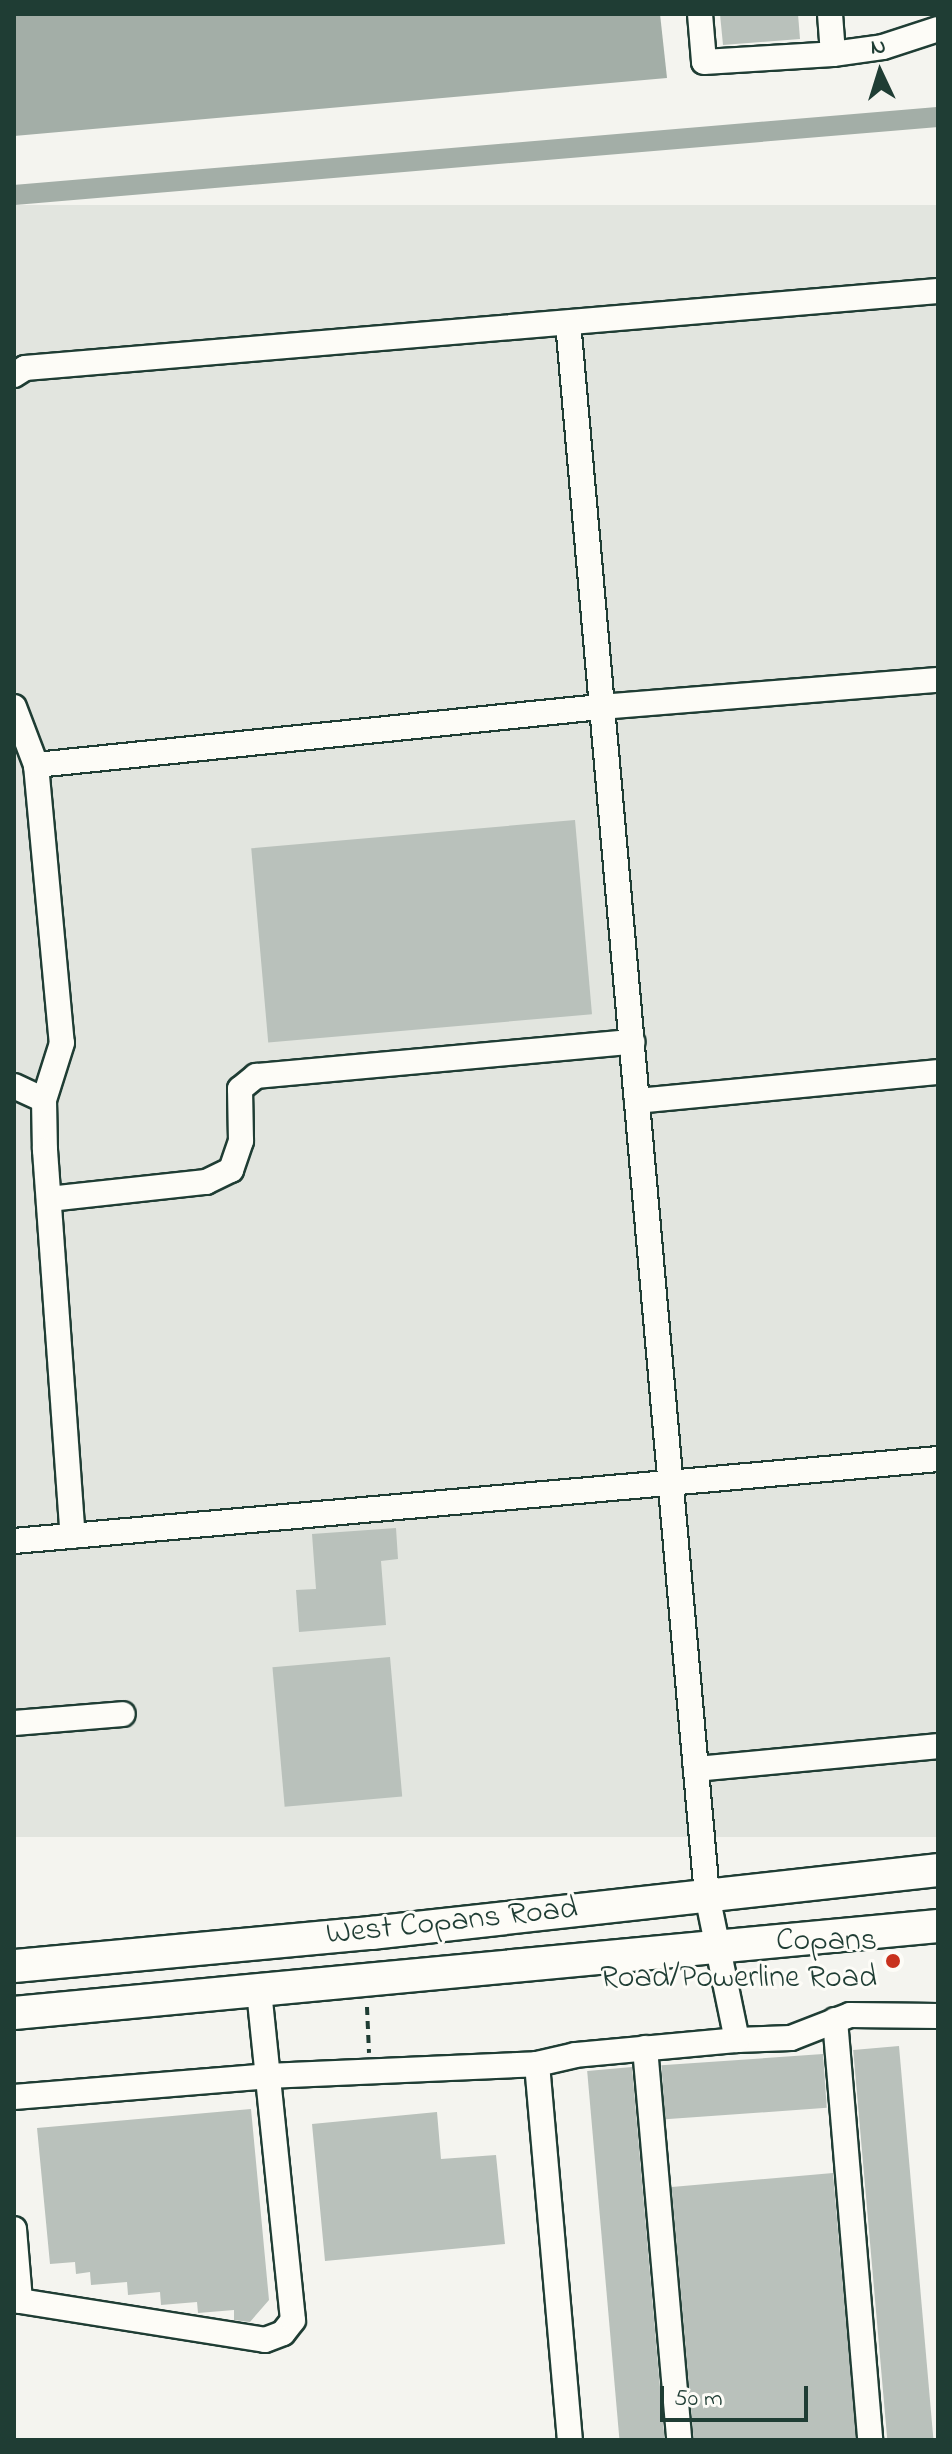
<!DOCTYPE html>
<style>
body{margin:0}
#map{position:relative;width:952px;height:2454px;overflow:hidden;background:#f4f4ef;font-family:"Indie Flower",sans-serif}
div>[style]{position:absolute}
.built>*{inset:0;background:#e2e5df;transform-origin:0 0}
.water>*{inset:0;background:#a3aea7}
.canal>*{height:20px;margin:-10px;padding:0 10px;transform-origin:10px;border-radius:10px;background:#a3aea7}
.building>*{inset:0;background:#b9c1bb;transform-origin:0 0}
.path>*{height:4px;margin-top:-2px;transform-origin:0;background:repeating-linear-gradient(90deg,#1f3d34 0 8px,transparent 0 14px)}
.roads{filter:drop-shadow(2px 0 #1f3d34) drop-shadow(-2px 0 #1f3d34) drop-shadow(0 2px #1f3d34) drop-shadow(0 -2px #1f3d34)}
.minor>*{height:24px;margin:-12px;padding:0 12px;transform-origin:12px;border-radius:12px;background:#fdfcf7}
.major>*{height:32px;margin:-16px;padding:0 16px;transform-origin:16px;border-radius:16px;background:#fdfcf7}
.dots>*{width:22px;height:22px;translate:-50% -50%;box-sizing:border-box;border:4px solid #fdfcf7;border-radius:50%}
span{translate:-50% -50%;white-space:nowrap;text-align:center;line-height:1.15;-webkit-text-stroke:6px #fdfcf7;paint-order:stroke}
.street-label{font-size:32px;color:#1f3d34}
.poi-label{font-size:32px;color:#1f3d34}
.right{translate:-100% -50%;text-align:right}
.frame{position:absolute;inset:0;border:16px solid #1f3d34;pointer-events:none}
.north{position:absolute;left:840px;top:32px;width:80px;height:80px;-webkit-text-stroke:6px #fdfcf7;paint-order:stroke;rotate:356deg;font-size:22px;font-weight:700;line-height:32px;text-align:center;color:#1f3d34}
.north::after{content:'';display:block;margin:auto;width:28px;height:36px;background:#1f3d34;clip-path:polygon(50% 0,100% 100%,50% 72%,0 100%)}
.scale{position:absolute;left:660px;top:2386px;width:148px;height:36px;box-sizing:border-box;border:4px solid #1f3d34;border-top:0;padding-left:10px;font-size:24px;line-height:28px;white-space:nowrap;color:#1f3d34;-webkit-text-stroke:6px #fdfcf7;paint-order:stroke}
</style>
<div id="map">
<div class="built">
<i style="left:938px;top:205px;width:1632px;height:926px;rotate:90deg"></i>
</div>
<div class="water">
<i style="clip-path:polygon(14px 14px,660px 14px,667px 78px,14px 136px)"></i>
</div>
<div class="canal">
<i style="left:14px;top:195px;width:927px;rotate:-4.83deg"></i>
</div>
<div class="building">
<i style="clip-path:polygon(720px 14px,798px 14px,800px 39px,723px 45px)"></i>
<i style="left:575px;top:820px;width:195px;height:325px;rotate:85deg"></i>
<i style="clip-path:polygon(396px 1528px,398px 1559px,381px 1561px,386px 1625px,299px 1632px,296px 1590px,316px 1589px,312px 1534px)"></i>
<i style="left:390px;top:1657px;width:140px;height:118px;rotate:85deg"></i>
<i style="left:899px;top:2046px;width:396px;height:46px;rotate:85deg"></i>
<i style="left:823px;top:2054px;width:54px;height:162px;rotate:86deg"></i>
<i style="left:632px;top:2067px;width:374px;height:45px;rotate:85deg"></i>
<i style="clip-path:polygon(251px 2109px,269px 2300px,250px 2322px,234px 2320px,234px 2310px,198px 2313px,197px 2302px,161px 2305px,160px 2292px,128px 2295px,127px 2282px,91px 2285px,90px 2272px,76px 2274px,75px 2262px,50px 2264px,37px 2128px)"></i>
<i style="clip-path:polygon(437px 2112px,441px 2159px,496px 2155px,505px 2244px,325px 2261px,312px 2124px)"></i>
<i style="left:833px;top:2173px;width:268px;height:162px;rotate:85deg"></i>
</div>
<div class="path">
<i style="left:367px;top:2007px;width:46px;rotate:87.5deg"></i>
</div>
<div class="roads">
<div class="minor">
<i style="left:700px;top:14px;width:48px;rotate:85.2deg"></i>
<i style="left:704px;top:62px;width:129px;rotate:-3.5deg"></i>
<i style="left:833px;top:54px;width:40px;rotate:-94.3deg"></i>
<i style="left:833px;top:54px;width:50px;rotate:-8deg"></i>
<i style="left:883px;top:47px;width:58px;rotate:-18.1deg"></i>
<i style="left:14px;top:375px;width:13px;rotate:-32deg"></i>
<i style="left:25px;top:368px;width:916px;rotate:-4.82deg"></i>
<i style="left:14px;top:707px;width:62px;rotate:69.2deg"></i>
<i style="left:36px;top:765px;width:279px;rotate:84.7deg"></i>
<i style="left:62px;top:1043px;width:60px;rotate:107.5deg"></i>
<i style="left:44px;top:1100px;width:50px;rotate:88.9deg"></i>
<i style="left:45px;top:1150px;width:387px;rotate:85.9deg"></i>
<i style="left:36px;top:765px;width:567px;rotate:-5.87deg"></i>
<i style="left:600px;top:707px;width:339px;rotate:-4.6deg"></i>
<i style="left:14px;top:1086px;width:33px;rotate:25deg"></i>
<i style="left:637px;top:1101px;width:302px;rotate:-5.5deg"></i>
<i style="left:49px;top:1199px;width:158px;rotate:-6.2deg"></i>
<i style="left:206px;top:1182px;width:28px;rotate:-26deg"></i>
<i style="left:231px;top:1170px;width:31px;rotate:-71deg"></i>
<i style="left:241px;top:1141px;width:52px;rotate:-91.1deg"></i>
<i style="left:240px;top:1089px;width:21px;rotate:-39deg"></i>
<i style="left:256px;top:1076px;width:378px;rotate:-5.2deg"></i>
<i style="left:14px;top:1541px;width:928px;rotate:-5.07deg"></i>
<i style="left:14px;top:1723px;width:109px;rotate:-4.7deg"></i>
<i style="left:696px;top:1769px;width:243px;rotate:-5.4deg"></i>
<i style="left:835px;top:2020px;width:421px;rotate:85.2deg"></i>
<i style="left:737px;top:2040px;width:54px;rotate:-2.1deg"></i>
<i style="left:791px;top:2038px;width:63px;rotate:-21.3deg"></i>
<i style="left:850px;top:2015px;width:88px;rotate:0.7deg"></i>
<i style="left:645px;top:2048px;width:393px;rotate:85deg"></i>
<i style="left:537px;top:2064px;width:377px;rotate:85deg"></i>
<i style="left:14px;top:2097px;width:254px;rotate:-4.7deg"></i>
<i style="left:267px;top:2076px;width:270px;rotate:-2.5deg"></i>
<i style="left:537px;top:2064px;width:39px;rotate:-13deg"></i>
<i style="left:575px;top:2055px;width:163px;rotate:-5.3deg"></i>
<i style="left:737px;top:2040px;width:148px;rotate:-101.7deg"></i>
<i style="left:707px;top:1895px;width:1578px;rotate:-95.05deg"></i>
<i style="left:14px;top:2229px;width:72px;rotate:85.2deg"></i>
<i style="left:20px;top:2301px;width:6px;rotate:-171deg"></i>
<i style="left:20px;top:2301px;width:248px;rotate:9deg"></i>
<i style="left:265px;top:2340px;width:19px;rotate:-21deg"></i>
<i style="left:283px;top:2333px;width:16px;rotate:-52deg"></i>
<i style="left:293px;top:2320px;width:331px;rotate:-95.9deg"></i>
</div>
<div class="major">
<i style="left:14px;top:1966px;width:359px;rotate:-5.3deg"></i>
<i style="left:371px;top:1933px;width:570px;rotate:-6.34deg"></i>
<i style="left:14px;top:2013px;width:928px;rotate:-5.38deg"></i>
</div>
</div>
<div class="dots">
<i style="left:893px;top:1961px;background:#c8321e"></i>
</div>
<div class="street-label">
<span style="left:452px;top:1923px;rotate:-6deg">West Copans Road</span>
</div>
<div class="poi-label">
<span class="right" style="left:877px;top:1961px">Copans<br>Road/Powerline Road</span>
</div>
<div class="frame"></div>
<div class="north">N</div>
<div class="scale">50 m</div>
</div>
